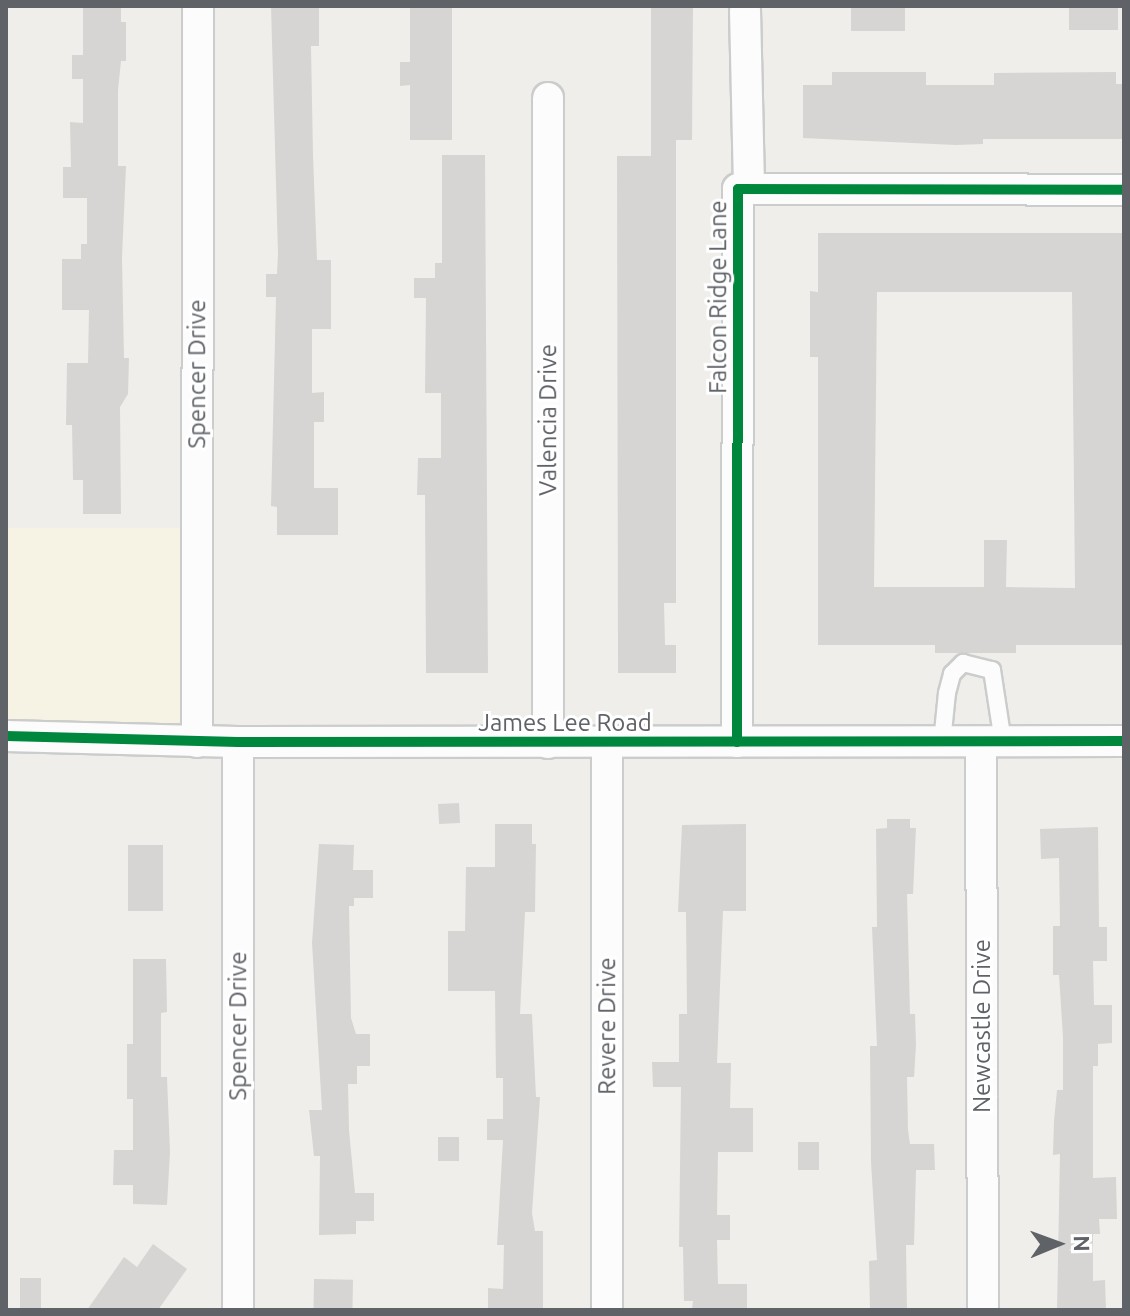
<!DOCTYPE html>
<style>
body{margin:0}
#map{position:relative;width:1130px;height:1316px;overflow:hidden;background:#efeeea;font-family:Ubuntu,sans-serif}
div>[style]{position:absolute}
.commercial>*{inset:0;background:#f7f3e4;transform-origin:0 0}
.building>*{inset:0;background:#d6d5d3;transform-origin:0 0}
.roads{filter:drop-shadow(2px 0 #cbcccc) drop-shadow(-2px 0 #cbcccc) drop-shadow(0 2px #cbcccc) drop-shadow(0 -2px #cbcccc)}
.lane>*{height:16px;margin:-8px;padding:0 8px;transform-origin:8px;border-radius:8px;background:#fdfcfc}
.street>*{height:30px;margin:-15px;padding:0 15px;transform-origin:15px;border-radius:15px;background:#fdfcfc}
.cycleway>*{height:10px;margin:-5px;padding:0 5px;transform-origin:5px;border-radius:5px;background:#00873e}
span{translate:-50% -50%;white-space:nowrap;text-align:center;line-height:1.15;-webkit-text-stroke:6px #fff;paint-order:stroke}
.street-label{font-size:24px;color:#5f6368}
.frame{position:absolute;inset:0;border:8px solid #5f6368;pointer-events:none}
.north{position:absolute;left:1018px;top:1204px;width:80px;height:80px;-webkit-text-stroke:6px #fff;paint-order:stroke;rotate:89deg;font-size:22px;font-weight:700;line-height:32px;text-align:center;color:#5f6368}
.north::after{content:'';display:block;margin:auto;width:28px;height:36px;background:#5f6368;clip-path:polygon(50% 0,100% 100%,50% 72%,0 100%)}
</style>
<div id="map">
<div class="commercial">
<i style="left:182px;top:528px;width:200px;height:176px;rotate:90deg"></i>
</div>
<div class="building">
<i style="clip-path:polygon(83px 6px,121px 6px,121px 22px,126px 22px,126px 61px,121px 61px,118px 90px,118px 166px,126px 166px,122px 258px,124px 358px,129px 358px,128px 394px,120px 407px,121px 514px,83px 514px,83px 480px,73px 480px,72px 425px,66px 425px,67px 363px,88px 363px,89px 310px,62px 310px,62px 259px,81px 259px,81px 244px,87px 244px,87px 198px,63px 198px,63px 167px,71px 167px,70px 122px,83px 123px,83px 79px,72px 79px,72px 55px,83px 55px)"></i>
<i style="clip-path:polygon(271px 6px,319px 6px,319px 46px,311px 46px,313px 156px,317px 260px,331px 260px,331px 329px,312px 329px,312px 393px,324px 392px,324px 422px,314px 422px,314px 488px,338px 488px,338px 535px,277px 535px,277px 507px,271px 506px,276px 297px,266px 297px,266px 274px,277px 274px,278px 254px)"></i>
<i style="clip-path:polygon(410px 6px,452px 6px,452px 140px,410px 140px,410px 85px,400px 86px,400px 62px,410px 62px)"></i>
<i style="clip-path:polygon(651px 6px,693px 6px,692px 140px,676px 140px,676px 603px,664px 603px,665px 645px,676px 645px,676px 673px,618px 673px,617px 156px,651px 156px)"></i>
<i style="left:905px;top:6px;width:25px;height:54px;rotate:90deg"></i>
<i style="left:1069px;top:6px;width:49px;height:24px"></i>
<i style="clip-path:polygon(832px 72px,926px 72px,926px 85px,994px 85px,994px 73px,1116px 72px,1116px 84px,1124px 84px,1124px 139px,983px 139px,983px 144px,956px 145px,803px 138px,803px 85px,832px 85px)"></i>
<i style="clip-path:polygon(442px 155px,485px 155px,488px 673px,426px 673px,425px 495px,417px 495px,418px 458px,441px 458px,441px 393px,425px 393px,426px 298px,414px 298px,414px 278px,435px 278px,435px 263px,442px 263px)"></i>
<i style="clip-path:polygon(evenodd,818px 233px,1124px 233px,1124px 645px,1016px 645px,1016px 653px,935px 653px,935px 645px,818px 645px,818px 357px,810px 357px,810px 291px,818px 292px,818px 233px,877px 292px,1072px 292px,1075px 588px,1006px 587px,1007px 540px,984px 540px,984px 587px,874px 587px,877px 292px)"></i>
<i style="left:459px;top:803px;width:20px;height:21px;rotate:87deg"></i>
<i style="clip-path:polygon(887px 819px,910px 819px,910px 828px,916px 828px,913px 894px,907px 894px,910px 1014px,915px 1014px,916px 1045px,914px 1077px,907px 1077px,908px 1130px,910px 1144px,934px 1144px,935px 1170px,916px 1170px,914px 1245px,906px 1245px,907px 1310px,870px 1310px,869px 1261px,877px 1260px,871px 1162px,870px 1046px,877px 1046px,872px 927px,877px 927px,876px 829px,887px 828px)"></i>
<i style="clip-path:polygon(495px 824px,532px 824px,532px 844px,536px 844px,535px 912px,525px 912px,520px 1014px,532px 1014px,536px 1097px,540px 1097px,532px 1213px,535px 1231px,543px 1231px,543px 1310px,488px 1310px,488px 1288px,503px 1289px,504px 1245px,497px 1245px,503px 1140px,487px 1140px,487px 1119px,503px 1119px,503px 1078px,496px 1078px,495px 991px,448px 991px,448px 931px,465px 931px,466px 867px,495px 867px)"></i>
<i style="clip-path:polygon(746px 824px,746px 911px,723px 911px,717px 1063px,731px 1063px,730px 1108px,753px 1108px,753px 1152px,718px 1152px,717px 1215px,730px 1215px,730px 1240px,717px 1240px,718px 1284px,747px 1284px,747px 1310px,692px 1310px,693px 1301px,684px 1301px,683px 1247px,679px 1247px,681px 1087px,653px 1087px,652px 1062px,679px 1062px,679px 1014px,687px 1014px,686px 912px,678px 912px,682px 825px)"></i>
<i style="clip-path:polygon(1098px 827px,1099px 927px,1107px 927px,1107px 961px,1093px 961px,1094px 1005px,1112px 1005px,1112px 1043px,1098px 1044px,1098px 1066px,1093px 1066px,1093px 1178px,1116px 1177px,1117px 1219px,1099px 1219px,1100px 1234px,1093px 1234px,1093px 1281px,1105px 1280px,1106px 1310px,1057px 1310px,1060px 1154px,1053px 1155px,1054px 1121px,1057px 1090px,1063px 1090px,1063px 1037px,1059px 975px,1053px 975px,1053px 926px,1060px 926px,1059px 858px,1041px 859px,1040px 829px)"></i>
<i style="clip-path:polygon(319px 844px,354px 845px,353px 870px,373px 870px,373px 898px,354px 898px,354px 906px,349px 906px,351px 1018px,356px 1034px,370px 1034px,370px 1066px,357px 1066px,357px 1084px,348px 1084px,349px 1130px,355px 1193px,374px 1193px,374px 1221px,356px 1221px,356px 1234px,319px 1235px,320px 1156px,314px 1156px,309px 1110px,322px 1110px,312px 943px)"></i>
<i style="left:128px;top:845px;width:35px;height:66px"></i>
<i style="clip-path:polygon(133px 959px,166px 959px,167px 1012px,161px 1013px,161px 1077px,167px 1077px,170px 1152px,167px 1205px,133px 1204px,133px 1185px,113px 1185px,114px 1150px,133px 1150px,133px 1099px,127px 1099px,127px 1044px,133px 1044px)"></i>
<i style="left:438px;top:1137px;width:21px;height:24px"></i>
<i style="left:798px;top:1142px;width:21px;height:28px"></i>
<i style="clip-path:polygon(153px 1244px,187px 1269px,158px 1310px,87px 1310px,124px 1257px,137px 1267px)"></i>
<i style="left:20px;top:1278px;width:21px;height:32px"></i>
<i style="left:314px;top:1279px;width:39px;height:31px;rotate:1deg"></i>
</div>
<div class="roads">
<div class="lane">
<i style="left:942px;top:742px;width:49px;rotate:-84.2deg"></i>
<i style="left:947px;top:693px;width:20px;rotate:-75deg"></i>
<i style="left:952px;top:674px;width:16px;rotate:-45deg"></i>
<i style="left:963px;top:663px;width:30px;rotate:14deg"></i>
<i style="left:992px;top:670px;width:73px;rotate:81.3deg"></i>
</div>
<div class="street">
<i style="left:745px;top:10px;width:179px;rotate:88.7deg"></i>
<i style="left:548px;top:98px;width:645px;rotate:90deg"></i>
<i style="left:6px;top:736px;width:232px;rotate:1.5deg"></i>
<i style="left:238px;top:742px;width:886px;rotate:-0.06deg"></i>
<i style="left:197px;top:742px;width:736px;rotate:-89.92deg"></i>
<i style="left:737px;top:742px;width:553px;rotate:-89.9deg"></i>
<i style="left:738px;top:189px;width:386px;rotate:0.1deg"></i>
<i style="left:981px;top:742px;width:568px;rotate:89.8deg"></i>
<i style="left:238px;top:1310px;width:568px;rotate:-90deg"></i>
<i style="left:607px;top:1310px;width:567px;rotate:-90deg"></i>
</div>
</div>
<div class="cycleway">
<i style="left:6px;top:736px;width:232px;rotate:1.5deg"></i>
<i style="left:238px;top:742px;width:886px;rotate:-0.06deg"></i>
<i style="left:737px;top:742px;width:553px;rotate:-89.9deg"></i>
<i style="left:738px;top:189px;width:386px;rotate:0.1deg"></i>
</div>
<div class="street-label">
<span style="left:718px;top:297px;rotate:-90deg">Falcon Ridge Lane</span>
<span style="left:197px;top:374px;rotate:-90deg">Spencer Drive</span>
<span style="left:548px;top:420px;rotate:-90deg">Valencia Drive</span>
<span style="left:565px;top:723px">James Lee Road</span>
<span style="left:238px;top:1026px;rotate:-90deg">Spencer Drive</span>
<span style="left:607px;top:1026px;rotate:-90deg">Revere Drive</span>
<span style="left:982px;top:1026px;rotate:-90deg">Newcastle Drive</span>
</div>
<div class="frame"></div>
<div class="north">N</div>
</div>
